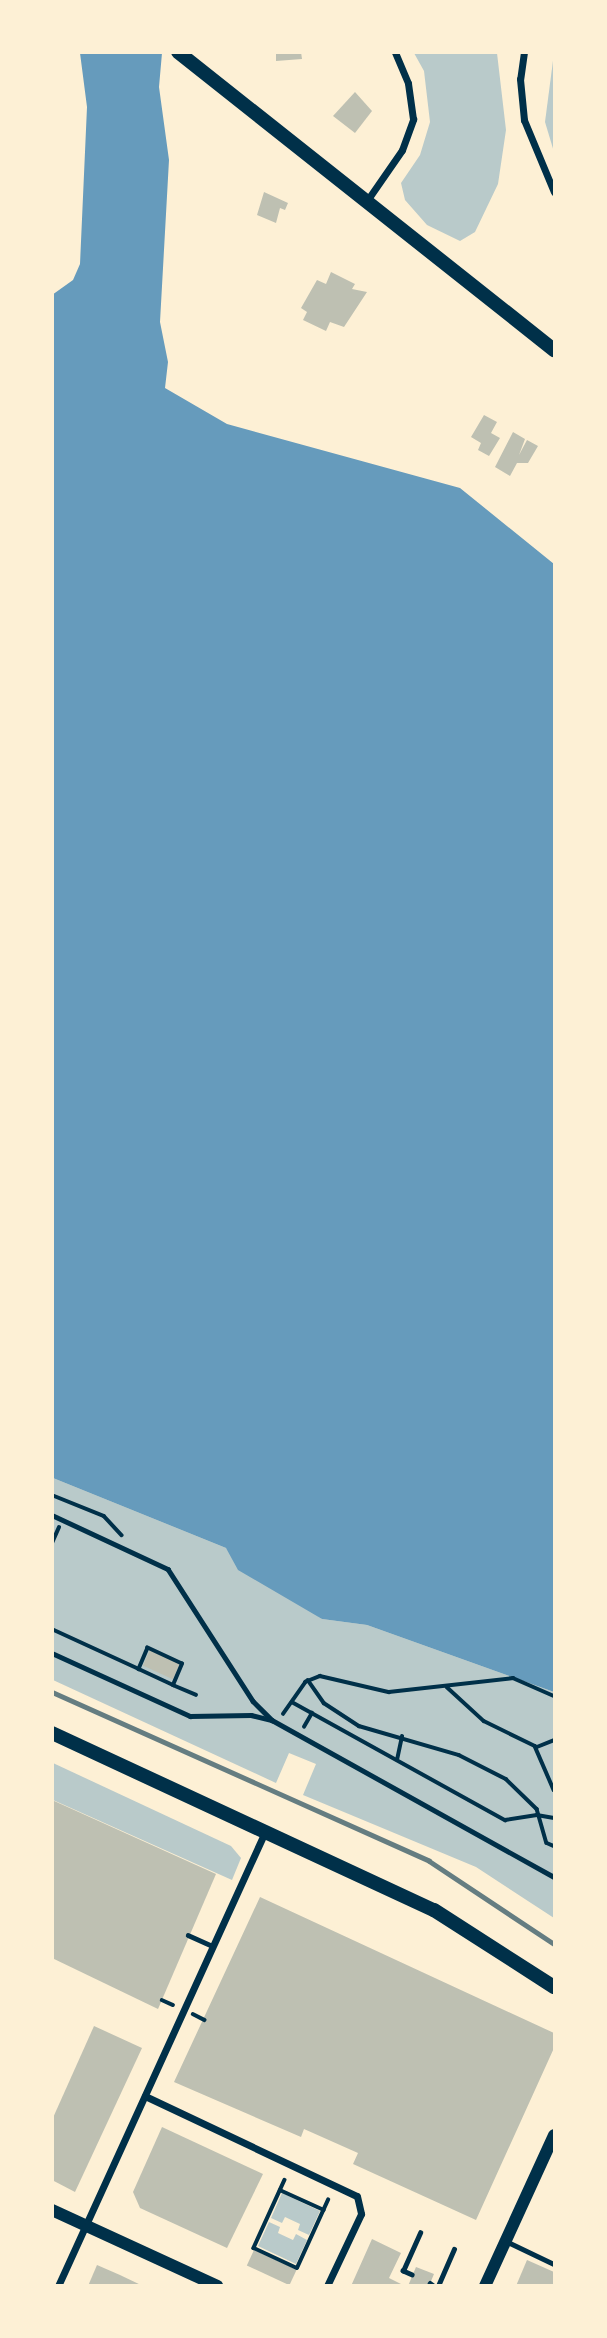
<!DOCTYPE html>
<style>
body{margin:0}
#map{position:relative;width:607px;height:2338px;overflow:hidden;background:#fdf0d5;font-family:"IBM Plex Serif",serif}
div>[style]{position:absolute}
.green>*{inset:0;background:#b9caca}
.water>*{inset:0;background:#669bbc}
.building>*{inset:0;background:#bec0b2;transform-origin:0 0}
.path>*{height:3.5px;margin:-1.75px;padding:0 1.75px;transform-origin:1.75px;border-radius:1.75px;background:#003049}
.service>*{height:4.5px;margin:-2.25px;padding:0 2.25px;transform-origin:2.25px;border-radius:2.25px;background:#003049}
.minor>*{height:7px;margin:-3.5px;padding:0 3.5px;transform-origin:3.5px;border-radius:3.5px;background:#003049}
.tertiary>*{height:12px;margin:-6px;padding:0 6px;transform-origin:6px;border-radius:6px;background:#003049}
.primary>*{height:14px;margin:-7px;padding:0 7px;transform-origin:7px;border-radius:7px;background:#003049}
.rail>*{height:5px;margin:-2.5px;padding:0 2.5px;transform-origin:2.5px;border-radius:2.5px;background:#657d81}
span{translate:-50% -50%;white-space:nowrap;text-align:center;line-height:1.15;-webkit-text-stroke:7px #fdf0d5;paint-order:stroke}
.frame{position:absolute;inset:0;border:54px solid #fdf0d5;pointer-events:none}
</style>
<div id="map">
<div class="green">
<i style="clip-path:polygon(414px 53px,497px 53px,506px 130px,498px 184px,475px 232px,460px 241px,427px 225px,405px 200px,401px 183px,420px 155px,430px 122px,424px 71px)"></i>
<i style="clip-path:polygon(554px 53px,554px 152px,545px 122px)"></i>
<i style="clip-path:polygon(53px 1478px,226px 1548px,322px 1619px,367px 1625px,554px 1692px,554px 1918px,476px 1867px,303px 1795px,316px 1764px,289px 1753px,276px 1783px,53px 1680px)"></i>
<i style="clip-path:polygon(53px 1763px,231px 1846px,241px 1858px,232px 1880px,53px 1800px)"></i>
<i style="clip-path:polygon(282px 2193px,320px 2211px,309px 2235px,298px 2230px,300px 2224px,285px 2217px,282px 2223px,271px 2218px)"></i>
<i style="clip-path:polygon(269px 2222px,280px 2227px,278px 2233px,293px 2240px,296px 2234px,307px 2240px,296px 2264px,258px 2246px)"></i>
</div>
<div class="water">
<i style="clip-path:polygon(80px 53px,162px 53px,159px 87px,169px 160px,160px 322px,168px 362px,165px 388px,227px 424px,460px 488px,554px 564px,554px 1692px,367px 1625px,322px 1619px,238px 1570px,226px 1548px,53px 1478px,52px 295px,73px 280px,80px 264px,87px 107px)"></i>
</div>
<div class="building">
<i style="clip-path:polygon(276px 52px,301px 52px,302px 59px,276px 61px)"></i>
<i style="clip-path:polygon(355px 92px,372px 111px,355px 133px,333px 116px)"></i>
<i style="clip-path:polygon(264px 192px,288px 203px,285px 210px,280px 208px,276px 223px,257px 215px)"></i>
<i style="clip-path:polygon(331px 272px,355px 284px,352px 289px,367px 292px,344px 327px,330px 322px,326px 331px,303px 320px,307px 312px,301px 308px,317px 280px,326px 284px)"></i>
<i style="clip-path:polygon(484px 415px,497px 422px,491px 433px,500px 438px,489px 456px,478px 450px,481px 443px,471px 437px)"></i>
<i style="clip-path:polygon(513px 432px,525px 439px,519px 455px,527px 440px,538px 446px,528px 463px,517px 463px,510px 476px,495px 467px)"></i>
<i style="left:150px;top:1650px;width:33px;height:17px;rotate:25deg"></i>
<i style="clip-path:polygon(52px 1800px,216px 1874px,158px 2009px,52px 1958px)"></i>
<i style="clip-path:polygon(260px 1897px,554px 2033px,554px 2048px,476px 2220px,353px 2164px,358px 2153px,304px 2129px,301px 2137px,174px 2082px)"></i>
<i style="clip-path:polygon(94px 2026px,142px 2048px,75px 2192px,52px 2180px,52px 2120px)"></i>
<i style="clip-path:polygon(162px 2127px,263px 2174px,227px 2248px,140px 2208px,133px 2192px)"></i>
<i style="clip-path:polygon(372px 2239px,401px 2253px,389px 2278px,405px 2286px,351px 2286px)"></i>
<i style="left:254px;top:2250px;width:47px;height:17px;rotate:25deg"></i>
<i style="clip-path:polygon(527px 2260px,554px 2272px,554px 2286px,516px 2286px)"></i>
<i style="clip-path:polygon(97px 2265px,120px 2275px,143px 2286px,88px 2286px)"></i>
<i style="clip-path:polygon(416px 2267px,434px 2274px,429px 2286px,408px 2286px)"></i>
</div>
<div class="path">
<i style="left:52px;top:1495px;width:56px;rotate:22deg"></i>
<i style="left:104px;top:1516px;width:26px;rotate:47deg"></i>
<i style="left:52px;top:1543px;width:17px;rotate:-66deg"></i>
<i style="left:52px;top:1629px;width:96px;rotate:24.7deg"></i>
<i style="left:139px;top:1669px;width:38px;rotate:25deg"></i>
<i style="left:173px;top:1685px;width:23px;rotate:-67deg"></i>
<i style="left:182px;top:1664px;width:38px;rotate:-155deg"></i>
<i style="left:148px;top:1648px;width:23px;rotate:113deg"></i>
<i style="left:308px;top:1680px;width:28px;rotate:55deg"></i>
<i style="left:324px;top:1703px;width:42px;rotate:33.3deg"></i>
<i style="left:359px;top:1726px;width:104px;rotate:16.2deg"></i>
<i style="left:459px;top:1755px;width:53px;rotate:27.1deg"></i>
<i style="left:506px;top:1779px;width:43px;rotate:44.1deg"></i>
<i style="left:537px;top:1809px;width:35px;rotate:74deg"></i>
<i style="left:547px;top:1843px;width:8px;rotate:23deg"></i>
<i style="left:173px;top:1685px;width:25px;rotate:23deg"></i>
<i style="left:447px;top:1687px;width:50px;rotate:42.6deg"></i>
<i style="left:484px;top:1721px;width:57px;rotate:26.1deg"></i>
<i style="left:535px;top:1746px;width:48px;rotate:66.6deg"></i>
<i style="left:292px;top:1702px;width:244px;rotate:29deg"></i>
<i style="left:505px;top:1820px;width:32px;rotate:-9deg"></i>
<i style="left:537px;top:1815px;width:17px;rotate:10deg"></i>
<i style="left:283px;top:1714px;width:39px;rotate:-55deg"></i>
<i style="left:305px;top:1682px;width:16px;rotate:-22deg"></i>
<i style="left:320px;top:1676px;width:71px;rotate:13.1deg"></i>
<i style="left:389px;top:1692px;width:125px;rotate:-6.4deg"></i>
<i style="left:513px;top:1678px;width:45px;rotate:23.7deg"></i>
<i style="left:304px;top:1727px;width:16px;rotate:-60deg"></i>
<i style="left:537px;top:1747px;width:18px;rotate:-22deg"></i>
<i style="left:397px;top:1760px;width:24px;rotate:-78deg"></i>
<i style="left:162px;top:2000px;width:12px;rotate:24deg"></i>
<i style="left:193px;top:2014px;width:13px;rotate:27deg"></i>
<i style="left:285px;top:2180px;width:75px;rotate:114.5deg"></i>
<i style="left:254px;top:2248px;width:47px;rotate:24.9deg"></i>
<i style="left:297px;top:2268px;width:75px;rotate:-65.5deg"></i>
<i style="left:280px;top:2190px;width:48px;rotate:24.4deg"></i>
</div>
<div class="service">
<i style="left:52px;top:1515px;width:128px;rotate:25deg"></i>
<i style="left:168px;top:1569px;width:157px;rotate:57.2deg"></i>
<i style="left:253px;top:1701px;width:27px;rotate:45deg"></i>
<i style="left:272px;top:1720px;width:323px;rotate:29.1deg"></i>
<i style="left:52px;top:1653px;width:152px;rotate:24.5deg"></i>
<i style="left:190px;top:1716px;width:61px;rotate:-0.9deg"></i>
<i style="left:251px;top:1715px;width:21px;rotate:14deg"></i>
<i style="left:188px;top:1935px;width:27px;rotate:24deg"></i>
<i style="left:508px;top:2242px;width:51px;rotate:25.6deg"></i>
<i style="left:412px;top:2275px;width:10px;rotate:-156deg"></i>
<i style="left:403px;top:2271px;width:42px;rotate:-65.9deg"></i>
<i style="left:430px;top:2283px;width:5px;rotate:37deg"></i>
<i style="left:438px;top:2286px;width:40px;rotate:-66.6deg"></i>
</div>
<div class="minor">
<i style="left:524px;top:52px;width:27px;rotate:98deg"></i>
<i style="left:520px;top:79px;width:41px;rotate:84.4deg"></i>
<i style="left:524px;top:120px;width:78px;rotate:67.4deg"></i>
<i style="left:366px;top:202px;width:63px;rotate:-55.3deg"></i>
<i style="left:402px;top:150px;width:33px;rotate:-70deg"></i>
<i style="left:413px;top:119px;width:36px;rotate:-98deg"></i>
<i style="left:408px;top:83px;width:34px;rotate:-113deg"></i>
<i style="left:145px;top:2096px;width:234px;rotate:25.3deg"></i>
<i style="left:357px;top:2196px;width:18px;rotate:77deg"></i>
<i style="left:361px;top:2214px;width:80px;rotate:115.3deg"></i>
<i style="left:58px;top:2286px;width:499px;rotate:-65.5deg"></i>
</div>
<div class="tertiary">
<i style="left:52px;top:2210px;width:182px;rotate:24.7deg"></i>
<i style="left:485px;top:2286px;width:166px;rotate:-65.4deg"></i>
</div>
<div class="primary">
<i style="left:178px;top:52px;width:480px;rotate:38.4deg"></i>
<i style="left:52px;top:1733px;width:421px;rotate:24.9deg"></i>
<i style="left:434px;top:1910px;width:143px;rotate:32.7deg"></i>
</div>
<div class="rail">
<i style="left:52px;top:1692px;width:413px;rotate:24.1deg"></i>
<i style="left:429px;top:1861px;width:150px;rotate:33.6deg"></i>
</div>
<div class="frame"></div>
</div>
